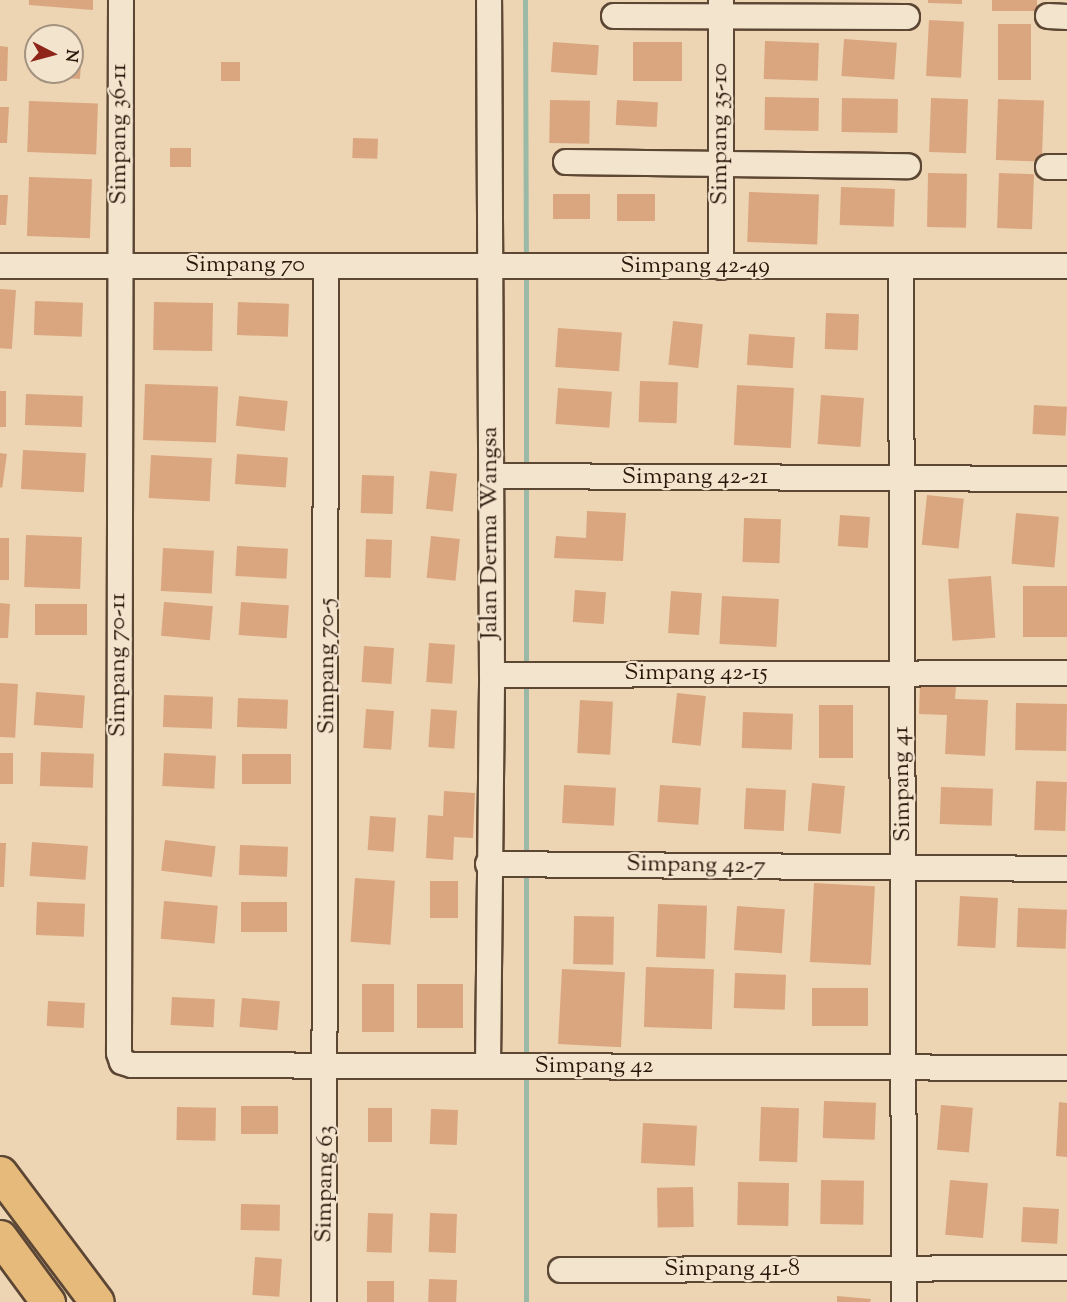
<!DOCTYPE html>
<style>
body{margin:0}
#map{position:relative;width:1067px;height:1302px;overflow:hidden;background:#edd5b4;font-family:"Sorts Mill Goudy",serif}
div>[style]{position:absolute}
.stream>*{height:5px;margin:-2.5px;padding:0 2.5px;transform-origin:2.5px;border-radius:2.5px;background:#9bb9a7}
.building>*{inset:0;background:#daa67f;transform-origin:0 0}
.roads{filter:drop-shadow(2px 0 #5c4634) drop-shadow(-2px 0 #5c4634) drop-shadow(0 2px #5c4634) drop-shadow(0 -2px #5c4634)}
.minor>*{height:24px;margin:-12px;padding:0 12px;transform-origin:12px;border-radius:12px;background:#f3e4ce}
.highway>*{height:33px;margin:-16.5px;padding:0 16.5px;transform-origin:16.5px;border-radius:16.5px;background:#e6ba7a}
span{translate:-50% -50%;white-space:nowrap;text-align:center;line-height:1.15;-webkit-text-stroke:4.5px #f3e4ce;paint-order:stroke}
.street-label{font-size:24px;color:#2b170a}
.north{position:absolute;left:24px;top:24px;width:60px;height:60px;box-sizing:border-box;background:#f3e4ce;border:2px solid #a39280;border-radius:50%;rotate:96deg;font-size:16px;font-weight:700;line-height:24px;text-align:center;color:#2b170a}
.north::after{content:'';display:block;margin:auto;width:21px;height:27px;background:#8f2418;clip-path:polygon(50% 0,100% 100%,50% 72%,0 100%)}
</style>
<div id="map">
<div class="stream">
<i style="left:525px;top:0;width:259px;rotate:89.8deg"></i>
<i style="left:526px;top:272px;width:197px;rotate:90deg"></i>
<i style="left:526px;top:482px;width:185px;rotate:90deg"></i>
<i style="left:526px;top:680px;width:179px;rotate:90deg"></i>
<i style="left:526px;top:872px;width:188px;rotate:90deg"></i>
<i style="left:526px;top:1073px;width:229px;rotate:90deg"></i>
</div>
<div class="building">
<i style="clip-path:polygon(29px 0,93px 0,93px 10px,29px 5px)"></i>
<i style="clip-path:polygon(928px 0,962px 0,962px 4px,928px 3px)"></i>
<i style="left:992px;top:0;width:45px;height:11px"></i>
<i style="left:929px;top:20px;width:35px;height:56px;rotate:3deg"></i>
<i style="left:998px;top:24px;width:33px;height:56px"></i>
<i style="left:844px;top:39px;width:53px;height:37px;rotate:4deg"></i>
<i style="left:765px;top:41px;width:54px;height:38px;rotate:2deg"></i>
<i style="left:553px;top:42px;width:46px;height:30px;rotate:4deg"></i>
<i style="left:633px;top:42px;width:49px;height:39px"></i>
<i style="clip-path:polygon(0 46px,8px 47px,7px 81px,0 81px)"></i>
<i style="clip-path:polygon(72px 47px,82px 47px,80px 79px,33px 76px,34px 50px,36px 72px,72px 72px)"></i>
<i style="left:221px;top:62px;width:19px;height:19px"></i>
<i style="left:765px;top:97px;width:54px;height:33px;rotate:1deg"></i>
<i style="left:842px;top:98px;width:56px;height:34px;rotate:1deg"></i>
<i style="left:931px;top:98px;width:37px;height:54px;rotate:2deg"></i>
<i style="left:998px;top:99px;width:46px;height:61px;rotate:2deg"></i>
<i style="left:550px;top:100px;width:40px;height:43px;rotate:1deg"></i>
<i style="left:617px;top:100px;width:41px;height:25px;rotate:3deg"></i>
<i style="left:29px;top:101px;width:69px;height:51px;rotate:2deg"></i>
<i style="clip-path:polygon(0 107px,9px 107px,7px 143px,0 143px)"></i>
<i style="left:353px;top:138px;width:25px;height:20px;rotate:2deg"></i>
<i style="left:170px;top:148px;width:21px;height:19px"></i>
<i style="left:928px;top:173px;width:39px;height:54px;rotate:1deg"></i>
<i style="left:999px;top:173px;width:35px;height:55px;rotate:2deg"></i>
<i style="left:29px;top:177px;width:63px;height:59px;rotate:2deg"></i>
<i style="left:841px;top:187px;width:54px;height:38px;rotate:2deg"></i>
<i style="left:749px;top:192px;width:70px;height:50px;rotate:2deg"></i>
<i style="left:553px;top:194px;width:37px;height:25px"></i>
<i style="left:617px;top:194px;width:38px;height:27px"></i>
<i style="clip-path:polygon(0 195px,8px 195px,6px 225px,0 225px)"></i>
<i style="left:0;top:289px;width:16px;height:59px;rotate:4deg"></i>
<i style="left:35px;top:301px;width:48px;height:34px;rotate:2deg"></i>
<i style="left:154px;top:302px;width:59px;height:48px;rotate:1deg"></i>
<i style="left:238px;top:302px;width:51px;height:33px;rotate:2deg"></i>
<i style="left:826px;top:313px;width:33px;height:36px;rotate:2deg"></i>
<i style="left:673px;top:321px;width:30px;height:44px;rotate:6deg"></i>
<i style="left:558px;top:328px;width:64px;height:39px;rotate:4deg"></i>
<i style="left:749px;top:334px;width:46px;height:31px;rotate:4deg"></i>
<i style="left:640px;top:381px;width:38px;height:41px;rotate:2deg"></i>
<i style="left:145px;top:384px;width:73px;height:56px;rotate:2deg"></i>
<i style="left:737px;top:385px;width:57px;height:60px;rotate:3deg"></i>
<i style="left:558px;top:388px;width:54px;height:36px;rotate:4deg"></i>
<i style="left:0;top:391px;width:6px;height:36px"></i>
<i style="left:26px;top:394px;width:57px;height:31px;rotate:2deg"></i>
<i style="left:821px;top:395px;width:43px;height:49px;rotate:4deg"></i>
<i style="left:239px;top:396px;width:49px;height:30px;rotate:6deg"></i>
<i style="left:1034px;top:405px;width:33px;height:29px;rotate:3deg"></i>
<i style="left:23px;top:450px;width:63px;height:39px;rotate:3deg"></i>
<i style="left:0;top:453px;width:7px;height:34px;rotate:8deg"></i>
<i style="left:237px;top:454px;width:51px;height:30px;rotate:4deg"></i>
<i style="left:151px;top:455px;width:61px;height:43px;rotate:3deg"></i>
<i style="left:430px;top:471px;width:27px;height:38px;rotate:6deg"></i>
<i style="left:362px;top:475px;width:32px;height:38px;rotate:2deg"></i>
<i style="left:927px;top:495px;width:37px;height:50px;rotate:6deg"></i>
<i style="clip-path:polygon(587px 511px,626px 513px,623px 561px,554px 558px,556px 536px,586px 538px)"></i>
<i style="left:1016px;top:513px;width:43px;height:51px;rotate:5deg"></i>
<i style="left:840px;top:515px;width:30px;height:31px;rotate:4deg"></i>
<i style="left:744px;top:518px;width:37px;height:44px;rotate:2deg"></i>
<i style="left:26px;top:535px;width:56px;height:52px;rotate:2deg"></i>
<i style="left:431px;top:536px;width:29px;height:42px;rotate:6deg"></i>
<i style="left:0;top:538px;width:9px;height:42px"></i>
<i style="left:366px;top:539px;width:26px;height:38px;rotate:2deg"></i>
<i style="left:237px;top:546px;width:51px;height:30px;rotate:3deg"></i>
<i style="left:163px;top:548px;width:51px;height:43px;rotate:3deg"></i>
<i style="left:991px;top:576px;width:62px;height:43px;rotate:86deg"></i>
<i style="left:1067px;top:586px;width:51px;height:44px;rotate:90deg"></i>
<i style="left:575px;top:590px;width:31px;height:32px;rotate:4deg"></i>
<i style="left:671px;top:591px;width:31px;height:42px;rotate:4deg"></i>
<i style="left:722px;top:596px;width:57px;height:48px;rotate:3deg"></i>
<i style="left:164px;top:602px;width:49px;height:34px;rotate:5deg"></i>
<i style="left:241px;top:602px;width:48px;height:33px;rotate:4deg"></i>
<i style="clip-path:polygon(0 603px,10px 604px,8px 638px,0 638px)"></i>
<i style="left:35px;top:604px;width:52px;height:31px"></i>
<i style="left:429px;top:643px;width:26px;height:39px;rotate:4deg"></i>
<i style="left:364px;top:646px;width:30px;height:36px;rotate:4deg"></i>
<i style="left:0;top:683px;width:18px;height:54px;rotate:3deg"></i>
<i style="clip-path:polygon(920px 685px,956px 687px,955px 699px,988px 700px,985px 756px,945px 754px,947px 715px,919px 714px)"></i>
<i style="left:36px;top:692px;width:49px;height:33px;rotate:4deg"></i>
<i style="left:677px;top:693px;width:29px;height:50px;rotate:6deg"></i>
<i style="left:164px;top:695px;width:49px;height:32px;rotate:2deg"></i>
<i style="left:238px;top:698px;width:50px;height:29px;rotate:2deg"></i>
<i style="left:580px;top:700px;width:33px;height:53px;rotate:3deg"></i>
<i style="left:1016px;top:703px;width:51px;height:47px;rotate:1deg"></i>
<i style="left:819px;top:705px;width:34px;height:53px"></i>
<i style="left:366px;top:709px;width:28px;height:39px;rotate:4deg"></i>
<i style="left:431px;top:709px;width:26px;height:38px;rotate:4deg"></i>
<i style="left:743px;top:712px;width:50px;height:36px;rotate:2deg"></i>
<i style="left:41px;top:752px;width:53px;height:34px;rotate:2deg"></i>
<i style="left:0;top:753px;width:13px;height:31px"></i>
<i style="left:164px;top:753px;width:52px;height:33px;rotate:3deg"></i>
<i style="left:242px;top:754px;width:49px;height:30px"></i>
<i style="left:1036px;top:781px;width:31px;height:49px;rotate:2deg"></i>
<i style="left:812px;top:783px;width:33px;height:48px;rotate:5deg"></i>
<i style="left:564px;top:785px;width:52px;height:38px;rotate:3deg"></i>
<i style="left:660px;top:785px;width:41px;height:37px;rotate:4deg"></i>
<i style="left:941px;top:787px;width:52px;height:37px;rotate:2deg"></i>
<i style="left:746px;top:788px;width:40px;height:41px;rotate:3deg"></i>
<i style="clip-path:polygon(444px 791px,475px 793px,473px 838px,454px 837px,453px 860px,426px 858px,428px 815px,443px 816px)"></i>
<i style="left:370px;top:816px;width:26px;height:34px;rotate:4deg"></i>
<i style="left:165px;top:840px;width:51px;height:31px;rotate:7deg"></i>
<i style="left:32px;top:842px;width:56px;height:34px;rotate:4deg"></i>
<i style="clip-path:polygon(0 843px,6px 843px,4px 887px,0 887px)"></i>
<i style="left:240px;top:845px;width:48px;height:30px;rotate:2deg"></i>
<i style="left:355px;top:878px;width:40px;height:64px;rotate:4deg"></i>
<i style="left:430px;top:881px;width:28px;height:37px"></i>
<i style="left:814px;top:883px;width:61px;height:79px;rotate:3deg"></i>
<i style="left:960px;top:896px;width:38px;height:50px;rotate:3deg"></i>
<i style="left:164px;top:901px;width:54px;height:38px;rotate:5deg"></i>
<i style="left:37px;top:902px;width:48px;height:33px;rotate:2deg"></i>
<i style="left:241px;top:902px;width:46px;height:30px"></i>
<i style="left:658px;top:904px;width:49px;height:53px;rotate:2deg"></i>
<i style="left:737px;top:906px;width:48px;height:44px;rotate:4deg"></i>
<i style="left:1018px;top:908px;width:49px;height:39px;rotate:2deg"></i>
<i style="left:574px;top:916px;width:40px;height:48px;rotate:1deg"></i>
<i style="left:646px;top:967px;width:68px;height:60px;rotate:2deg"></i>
<i style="left:562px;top:969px;width:63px;height:75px;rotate:3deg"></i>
<i style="left:735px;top:973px;width:51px;height:35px;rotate:2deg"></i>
<i style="left:362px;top:984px;width:32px;height:48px"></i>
<i style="left:417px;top:984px;width:46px;height:44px"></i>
<i style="left:812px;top:988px;width:56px;height:38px"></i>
<i style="left:172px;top:997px;width:43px;height:28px;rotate:3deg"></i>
<i style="left:242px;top:998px;width:38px;height:29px;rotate:5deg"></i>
<i style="left:48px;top:1001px;width:37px;height:25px;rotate:3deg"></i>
<i style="left:824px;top:1101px;width:52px;height:37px;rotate:2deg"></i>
<i style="clip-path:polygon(1059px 1102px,1067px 1103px,1067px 1157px,1056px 1156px)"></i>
<i style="left:941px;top:1105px;width:32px;height:45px;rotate:5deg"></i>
<i style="left:241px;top:1106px;width:37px;height:28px"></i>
<i style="left:177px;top:1107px;width:39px;height:33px;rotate:1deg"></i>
<i style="left:761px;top:1107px;width:38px;height:54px;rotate:2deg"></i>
<i style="left:368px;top:1108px;width:24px;height:34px"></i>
<i style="left:431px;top:1109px;width:27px;height:35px;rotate:2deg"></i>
<i style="left:643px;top:1123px;width:54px;height:40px;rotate:3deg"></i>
<i style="left:821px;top:1180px;width:43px;height:44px;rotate:1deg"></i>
<i style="left:950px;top:1180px;width:38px;height:55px;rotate:5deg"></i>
<i style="left:738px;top:1182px;width:51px;height:43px;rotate:1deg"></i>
<i style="left:693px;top:1187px;width:40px;height:36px;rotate:89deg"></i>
<i style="left:241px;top:1204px;width:39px;height:26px;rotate:1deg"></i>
<i style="left:1023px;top:1207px;width:36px;height:35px;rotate:3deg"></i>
<i style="left:368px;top:1213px;width:25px;height:39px;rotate:2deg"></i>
<i style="left:430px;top:1213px;width:27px;height:39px;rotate:2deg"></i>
<i style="left:255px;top:1257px;width:27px;height:38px;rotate:4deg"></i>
<i style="left:429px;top:1279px;width:28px;height:23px;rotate:2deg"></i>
<i style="left:367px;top:1281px;width:27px;height:21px"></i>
<i style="clip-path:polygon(837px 1296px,871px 1299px,870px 1302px,837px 1302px)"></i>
</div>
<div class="roads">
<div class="minor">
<i style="left:121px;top:0;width:1053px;rotate:90.11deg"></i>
<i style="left:119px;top:1053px;width:9px;rotate:72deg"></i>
<i style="left:122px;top:1062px;width:10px;rotate:17deg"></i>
<i style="left:132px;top:1065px;width:935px;rotate:0.18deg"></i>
<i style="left:614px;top:16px;width:293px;rotate:0.2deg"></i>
<i style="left:1048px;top:16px;width:19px;rotate:3deg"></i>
<i style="left:566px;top:162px;width:342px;rotate:0.7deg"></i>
<i style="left:1048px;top:167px;width:19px"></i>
<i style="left:0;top:266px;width:1067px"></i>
<i style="left:721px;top:267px;width:267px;rotate:-90deg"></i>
<i style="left:901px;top:267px;width:1035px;rotate:89.83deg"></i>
<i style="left:492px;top:476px;width:575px;rotate:0.3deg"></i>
<i style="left:492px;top:675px;width:575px;rotate:-0.2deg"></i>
<i style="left:488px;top:864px;width:579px;rotate:0.49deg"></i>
<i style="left:488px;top:1066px;width:391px;rotate:-89.4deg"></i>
<i style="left:492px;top:675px;width:675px;rotate:-90.25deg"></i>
<i style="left:561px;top:1270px;width:506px;rotate:-0.23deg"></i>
<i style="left:324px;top:1302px;width:1036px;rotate:-89.89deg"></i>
</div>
<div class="highway">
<i style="left:0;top:1173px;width:161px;rotate:53.1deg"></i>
<i style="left:0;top:1237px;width:81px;rotate:53.6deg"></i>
</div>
</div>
<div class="street-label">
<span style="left:120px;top:134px;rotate:-90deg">Simpang 36-11</span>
<span style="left:721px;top:134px;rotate:-90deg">Simpang 35-10</span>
<span style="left:245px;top:266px">Simpang 70</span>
<span style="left:695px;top:267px">Simpang 42-49</span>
<span style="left:695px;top:478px">Simpang 42-21</span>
<span style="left:491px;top:533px;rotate:-90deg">Jalan Derma Wangsa</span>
<span style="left:119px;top:665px;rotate:-90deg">Simpang 70-11</span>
<span style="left:328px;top:666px;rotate:-90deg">Simpang 70-5</span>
<span style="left:696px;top:674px">Simpang 42-15</span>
<span style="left:903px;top:784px;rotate:-91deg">Simpang 41</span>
<span style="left:696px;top:866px;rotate:1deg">Simpang 42-7</span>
<span style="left:594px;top:1067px">Simpang 42</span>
<span style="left:326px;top:1184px;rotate:-89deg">Simpang 63</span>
<span style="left:732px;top:1270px">Simpang 41-8</span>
</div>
<div class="north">N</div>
</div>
